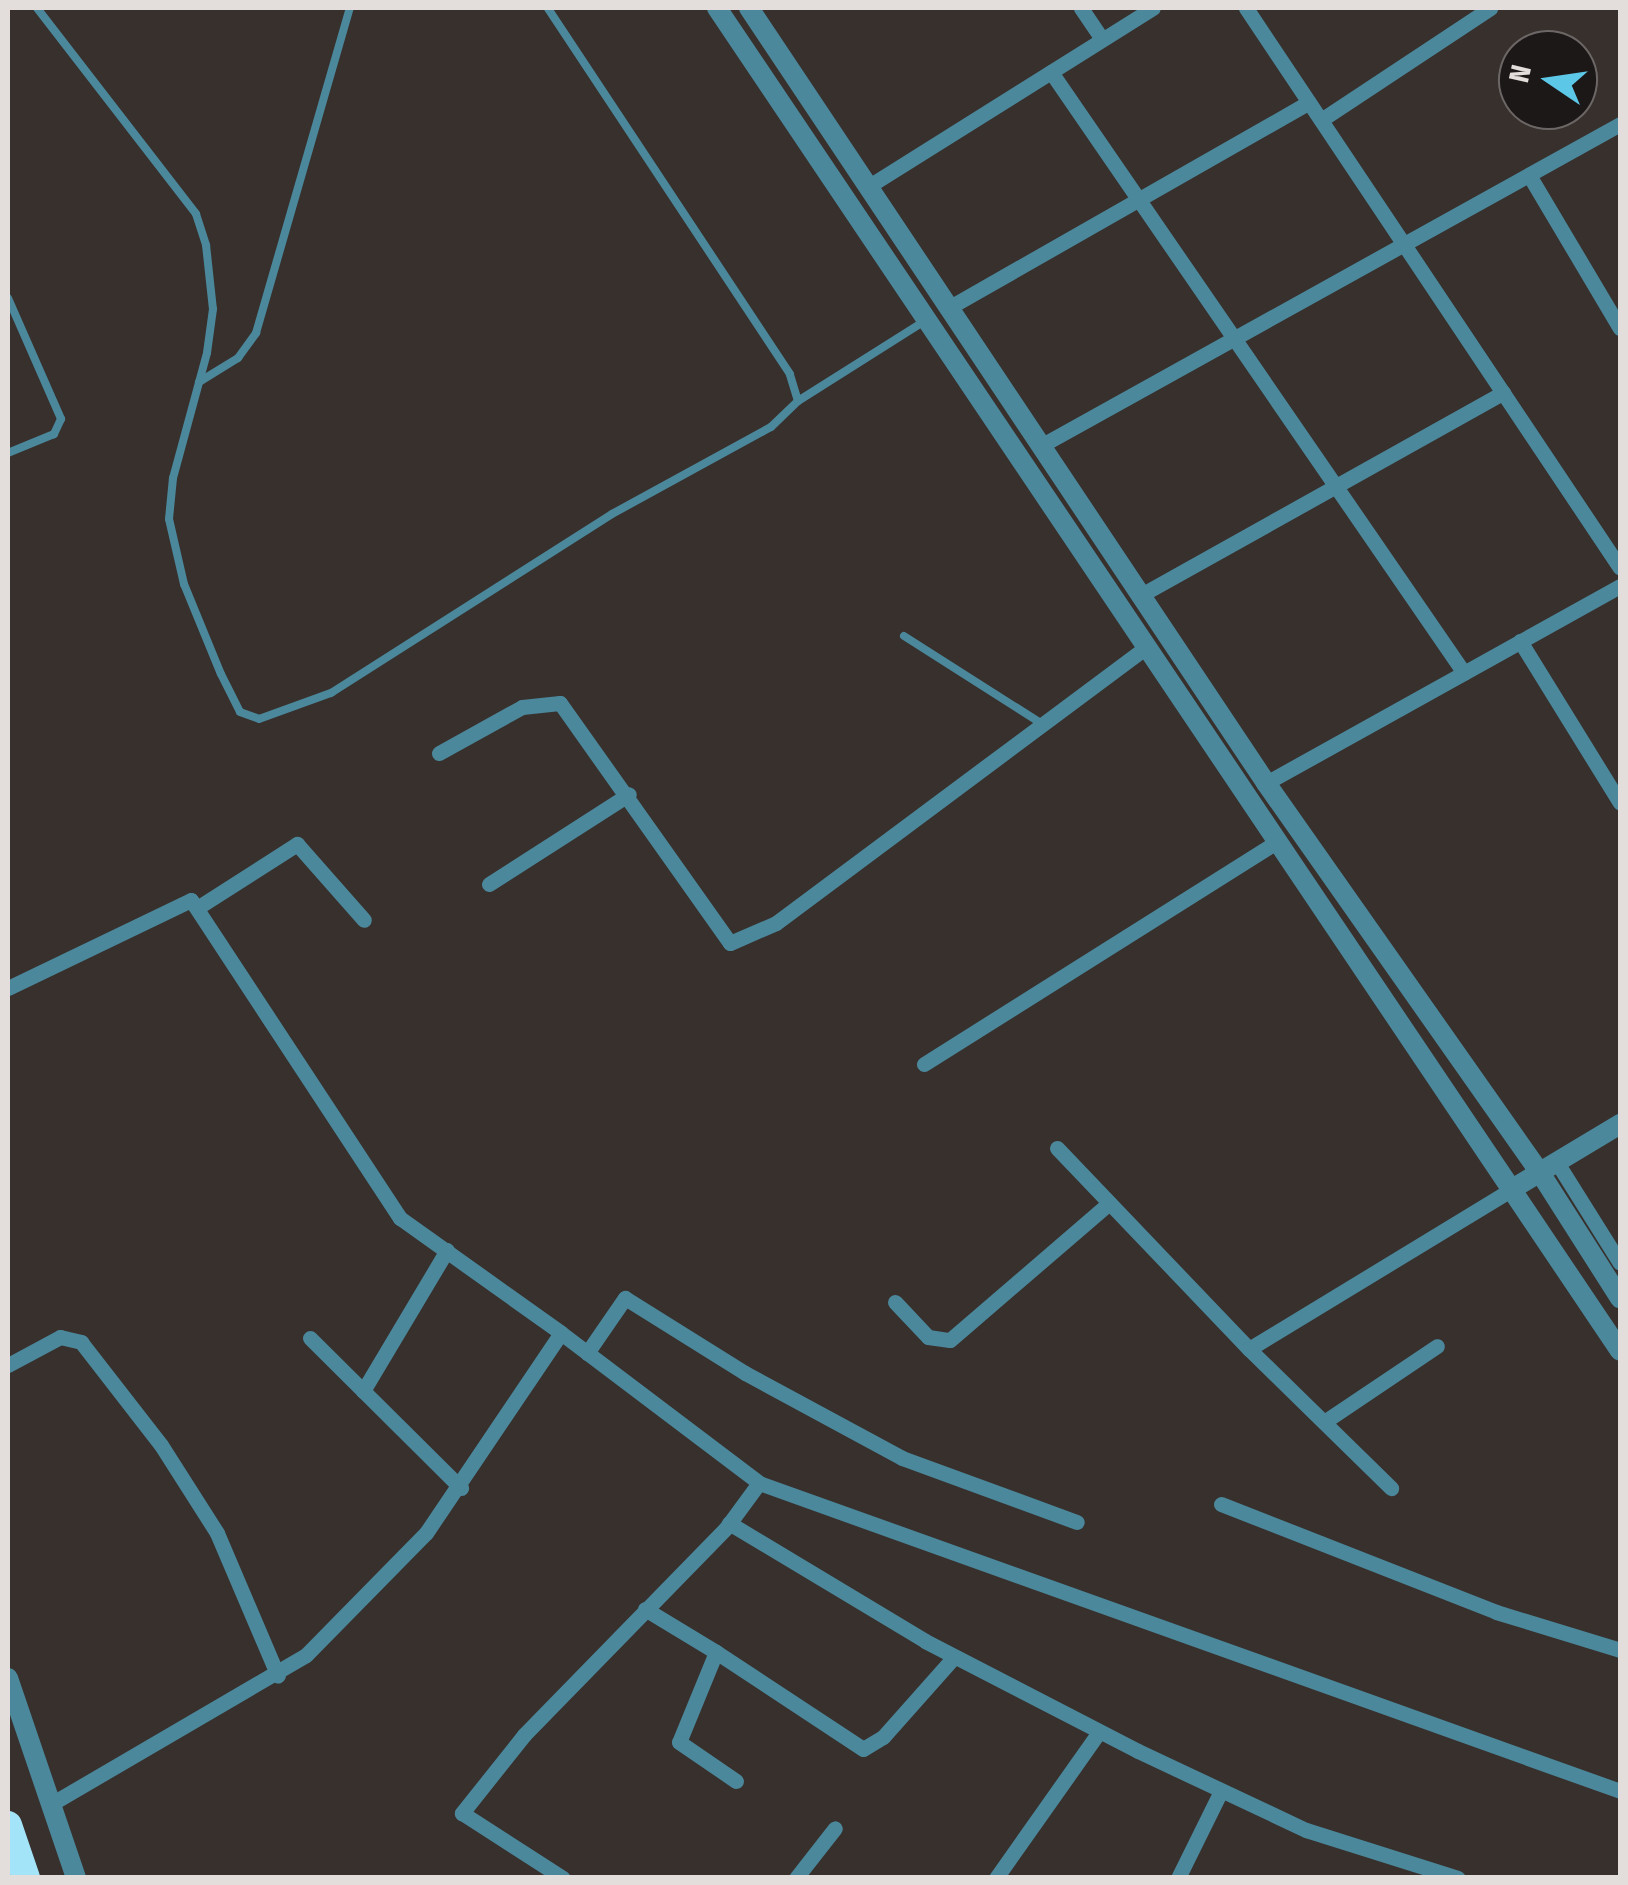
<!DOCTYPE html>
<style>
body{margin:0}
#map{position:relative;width:1628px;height:1885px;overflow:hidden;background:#37302d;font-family:"Fira Sans Condensed",sans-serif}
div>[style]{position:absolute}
.service>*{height:8px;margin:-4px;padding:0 4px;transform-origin:4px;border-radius:4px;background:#4b889b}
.minor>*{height:15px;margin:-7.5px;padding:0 7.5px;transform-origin:7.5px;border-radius:7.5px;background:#4b889b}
.tertiary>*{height:20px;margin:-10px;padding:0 10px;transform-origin:10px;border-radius:10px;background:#4b889b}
.trunk>*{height:28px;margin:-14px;padding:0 14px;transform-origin:14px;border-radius:14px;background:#a4e4f8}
span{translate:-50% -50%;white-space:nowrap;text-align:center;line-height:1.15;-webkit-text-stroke:8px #1c1817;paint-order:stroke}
.frame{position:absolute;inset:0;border:10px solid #e3dedc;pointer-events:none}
.north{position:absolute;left:1498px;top:30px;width:100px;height:100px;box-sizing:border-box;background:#1c1817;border:2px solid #6c6766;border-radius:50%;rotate:283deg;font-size:28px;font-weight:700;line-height:40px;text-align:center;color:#e3dedc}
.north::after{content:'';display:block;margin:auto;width:35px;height:45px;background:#5cc7e7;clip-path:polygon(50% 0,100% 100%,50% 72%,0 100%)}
</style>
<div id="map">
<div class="service">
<i style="left:37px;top:8px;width:260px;rotate:52.3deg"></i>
<i style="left:196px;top:214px;width:33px;rotate:72deg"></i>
<i style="left:206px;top:245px;width:64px;rotate:83.8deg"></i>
<i style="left:213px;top:309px;width:44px;rotate:97.8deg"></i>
<i style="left:207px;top:353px;width:130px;rotate:105.2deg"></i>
<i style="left:173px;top:478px;width:41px;rotate:95.6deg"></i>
<i style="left:169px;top:519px;width:67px;rotate:77deg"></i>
<i style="left:184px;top:584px;width:97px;rotate:67.7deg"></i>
<i style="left:221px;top:674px;width:42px;rotate:63.4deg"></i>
<i style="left:240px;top:712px;width:20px;rotate:20deg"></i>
<i style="left:259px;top:719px;width:77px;rotate:-19.9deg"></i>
<i style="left:331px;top:693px;width:333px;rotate:-32.5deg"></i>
<i style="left:612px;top:514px;width:181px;rotate:-28.7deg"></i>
<i style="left:771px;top:427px;width:37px;rotate:-44deg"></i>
<i style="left:798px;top:401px;width:28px;rotate:-107deg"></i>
<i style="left:790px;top:374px;width:439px;rotate:-123.5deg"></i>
<i style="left:8px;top:298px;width:132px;rotate:66.3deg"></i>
<i style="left:61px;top:419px;width:17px;rotate:115deg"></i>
<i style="left:54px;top:434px;width:50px;rotate:157.6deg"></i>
<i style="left:199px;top:382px;width:46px;rotate:-31.6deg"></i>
<i style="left:238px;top:358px;width:31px;rotate:-54deg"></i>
<i style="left:256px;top:333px;width:338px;rotate:-73.9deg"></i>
<i style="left:798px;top:401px;width:151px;rotate:-32.3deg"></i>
<i style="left:904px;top:636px;width:160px;rotate:32.5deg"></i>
</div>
<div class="minor">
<i style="left:1081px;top:8px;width:37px;rotate:56deg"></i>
<i style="left:1246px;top:8px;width:673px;rotate:56.26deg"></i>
<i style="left:1051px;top:72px;width:729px;rotate:55.5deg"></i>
<i style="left:1321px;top:120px;width:203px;rotate:-33.5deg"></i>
<i style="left:1529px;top:175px;width:178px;rotate:59.3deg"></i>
<i style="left:869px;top:186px;width:335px;rotate:-32.1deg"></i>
<i style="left:950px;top:307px;width:413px;rotate:-29.7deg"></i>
<i style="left:1044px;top:444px;width:659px;rotate:-29.05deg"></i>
<i style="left:1141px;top:595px;width:415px;rotate:-29.2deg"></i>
<i style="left:1520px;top:641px;width:190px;rotate:58.3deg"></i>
<i style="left:439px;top:753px;width:95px;rotate:-29deg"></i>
<i style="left:522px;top:707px;width:38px;rotate:-6deg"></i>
<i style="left:560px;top:703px;width:294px;rotate:54.7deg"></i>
<i style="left:730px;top:943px;width:50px;rotate:-23.5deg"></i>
<i style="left:776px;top:923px;width:459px;rotate:-36.7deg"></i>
<i style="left:1266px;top:783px;width:405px;rotate:-29.1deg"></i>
<i style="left:489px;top:884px;width:166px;rotate:-32.7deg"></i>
<i style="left:197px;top:908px;width:119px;rotate:-32.6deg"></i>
<i style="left:297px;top:844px;width:101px;rotate:48.6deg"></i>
<i style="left:8px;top:988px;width:203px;rotate:-25.7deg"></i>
<i style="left:191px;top:900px;width:381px;rotate:56.7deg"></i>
<i style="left:400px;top:1218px;width:198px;rotate:35.5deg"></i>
<i style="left:924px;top:1064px;width:416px;rotate:-32.2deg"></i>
<i style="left:1057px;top:1148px;width:278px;rotate:46.3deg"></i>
<i style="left:1249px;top:1349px;width:308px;rotate:-31.3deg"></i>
<i style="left:1556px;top:1161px;width:120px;rotate:57.9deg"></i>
<i style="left:895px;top:1302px;width:48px;rotate:46.7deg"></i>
<i style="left:928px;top:1337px;width:22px;rotate:8deg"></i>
<i style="left:950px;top:1340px;width:210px;rotate:-40.7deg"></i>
<i style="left:310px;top:1338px;width:213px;rotate:44.8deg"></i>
<i style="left:1249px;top:1349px;width:199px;rotate:44.4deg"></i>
<i style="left:587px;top:1353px;width:67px;rotate:-55.4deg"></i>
<i style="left:625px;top:1298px;width:142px;rotate:32deg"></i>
<i style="left:745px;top:1373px;width:179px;rotate:28.4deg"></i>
<i style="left:902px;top:1458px;width:186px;rotate:20.1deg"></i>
<i style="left:8px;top:1365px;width:59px;rotate:-28.3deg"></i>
<i style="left:60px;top:1337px;width:22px;rotate:13deg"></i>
<i style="left:81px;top:1342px;width:130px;rotate:52.2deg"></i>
<i style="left:161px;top:1445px;width:104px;rotate:57.5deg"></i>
<i style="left:217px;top:1533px;width:155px;rotate:66.9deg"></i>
<i style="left:363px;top:1391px;width:164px;rotate:-59.2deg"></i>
<i style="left:1324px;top:1422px;width:136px;rotate:-33.9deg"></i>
<i style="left:759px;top:1483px;width:914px;rotate:19.68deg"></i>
<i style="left:1221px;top:1504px;width:295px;rotate:21.4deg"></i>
<i style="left:1496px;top:1612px;width:130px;rotate:17deg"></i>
<i style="left:729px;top:1523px;width:229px;rotate:31deg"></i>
<i style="left:925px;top:1641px;width:240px;rotate:27.3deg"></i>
<i style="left:1138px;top:1751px;width:186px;rotate:25.2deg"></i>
<i style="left:1306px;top:1830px;width:159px;rotate:17.5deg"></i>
<i style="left:645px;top:1609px;width:83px;rotate:31.2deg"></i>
<i style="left:716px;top:1652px;width:97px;rotate:112.3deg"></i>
<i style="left:679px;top:1742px;width:69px;rotate:34.4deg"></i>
<i style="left:716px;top:1652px;width:176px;rotate:33.4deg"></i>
<i style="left:863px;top:1749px;width:23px;rotate:-31deg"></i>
<i style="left:883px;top:1737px;width:107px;rotate:-48.4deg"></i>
<i style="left:51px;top:1804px;width:295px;rotate:-30.3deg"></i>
<i style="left:306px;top:1655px;width:171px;rotate:-45.5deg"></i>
<i style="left:426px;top:1533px;width:241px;rotate:-56deg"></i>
<i style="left:561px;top:1333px;width:248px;rotate:37.1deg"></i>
<i style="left:759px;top:1483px;width:56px;rotate:126.3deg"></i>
<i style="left:726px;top:1528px;width:289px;rotate:134.3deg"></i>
<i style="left:524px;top:1735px;width:100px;rotate:128.5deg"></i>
<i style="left:462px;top:1813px;width:120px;rotate:32.8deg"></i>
<i style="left:796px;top:1878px;width:63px;rotate:-52deg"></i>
<i style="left:996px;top:1878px;width:179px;rotate:-54.8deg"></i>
<i style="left:1178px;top:1878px;width:97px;rotate:-63.7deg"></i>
</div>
<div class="tertiary">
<i style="left:717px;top:8px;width:1618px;rotate:56.08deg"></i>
<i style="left:749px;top:8px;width:932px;rotate:56.29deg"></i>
<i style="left:1266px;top:783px;width:474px;rotate:54.9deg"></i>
<i style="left:1539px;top:1171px;width:151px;rotate:57.5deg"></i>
<i style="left:1512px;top:1189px;width:126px;rotate:-31deg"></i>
<i style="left:8px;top:1678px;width:211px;rotate:71.2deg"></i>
</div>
<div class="trunk">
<i style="left:8px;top:1825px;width:56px;rotate:71.2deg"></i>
</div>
<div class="frame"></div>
<div class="north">N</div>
</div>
